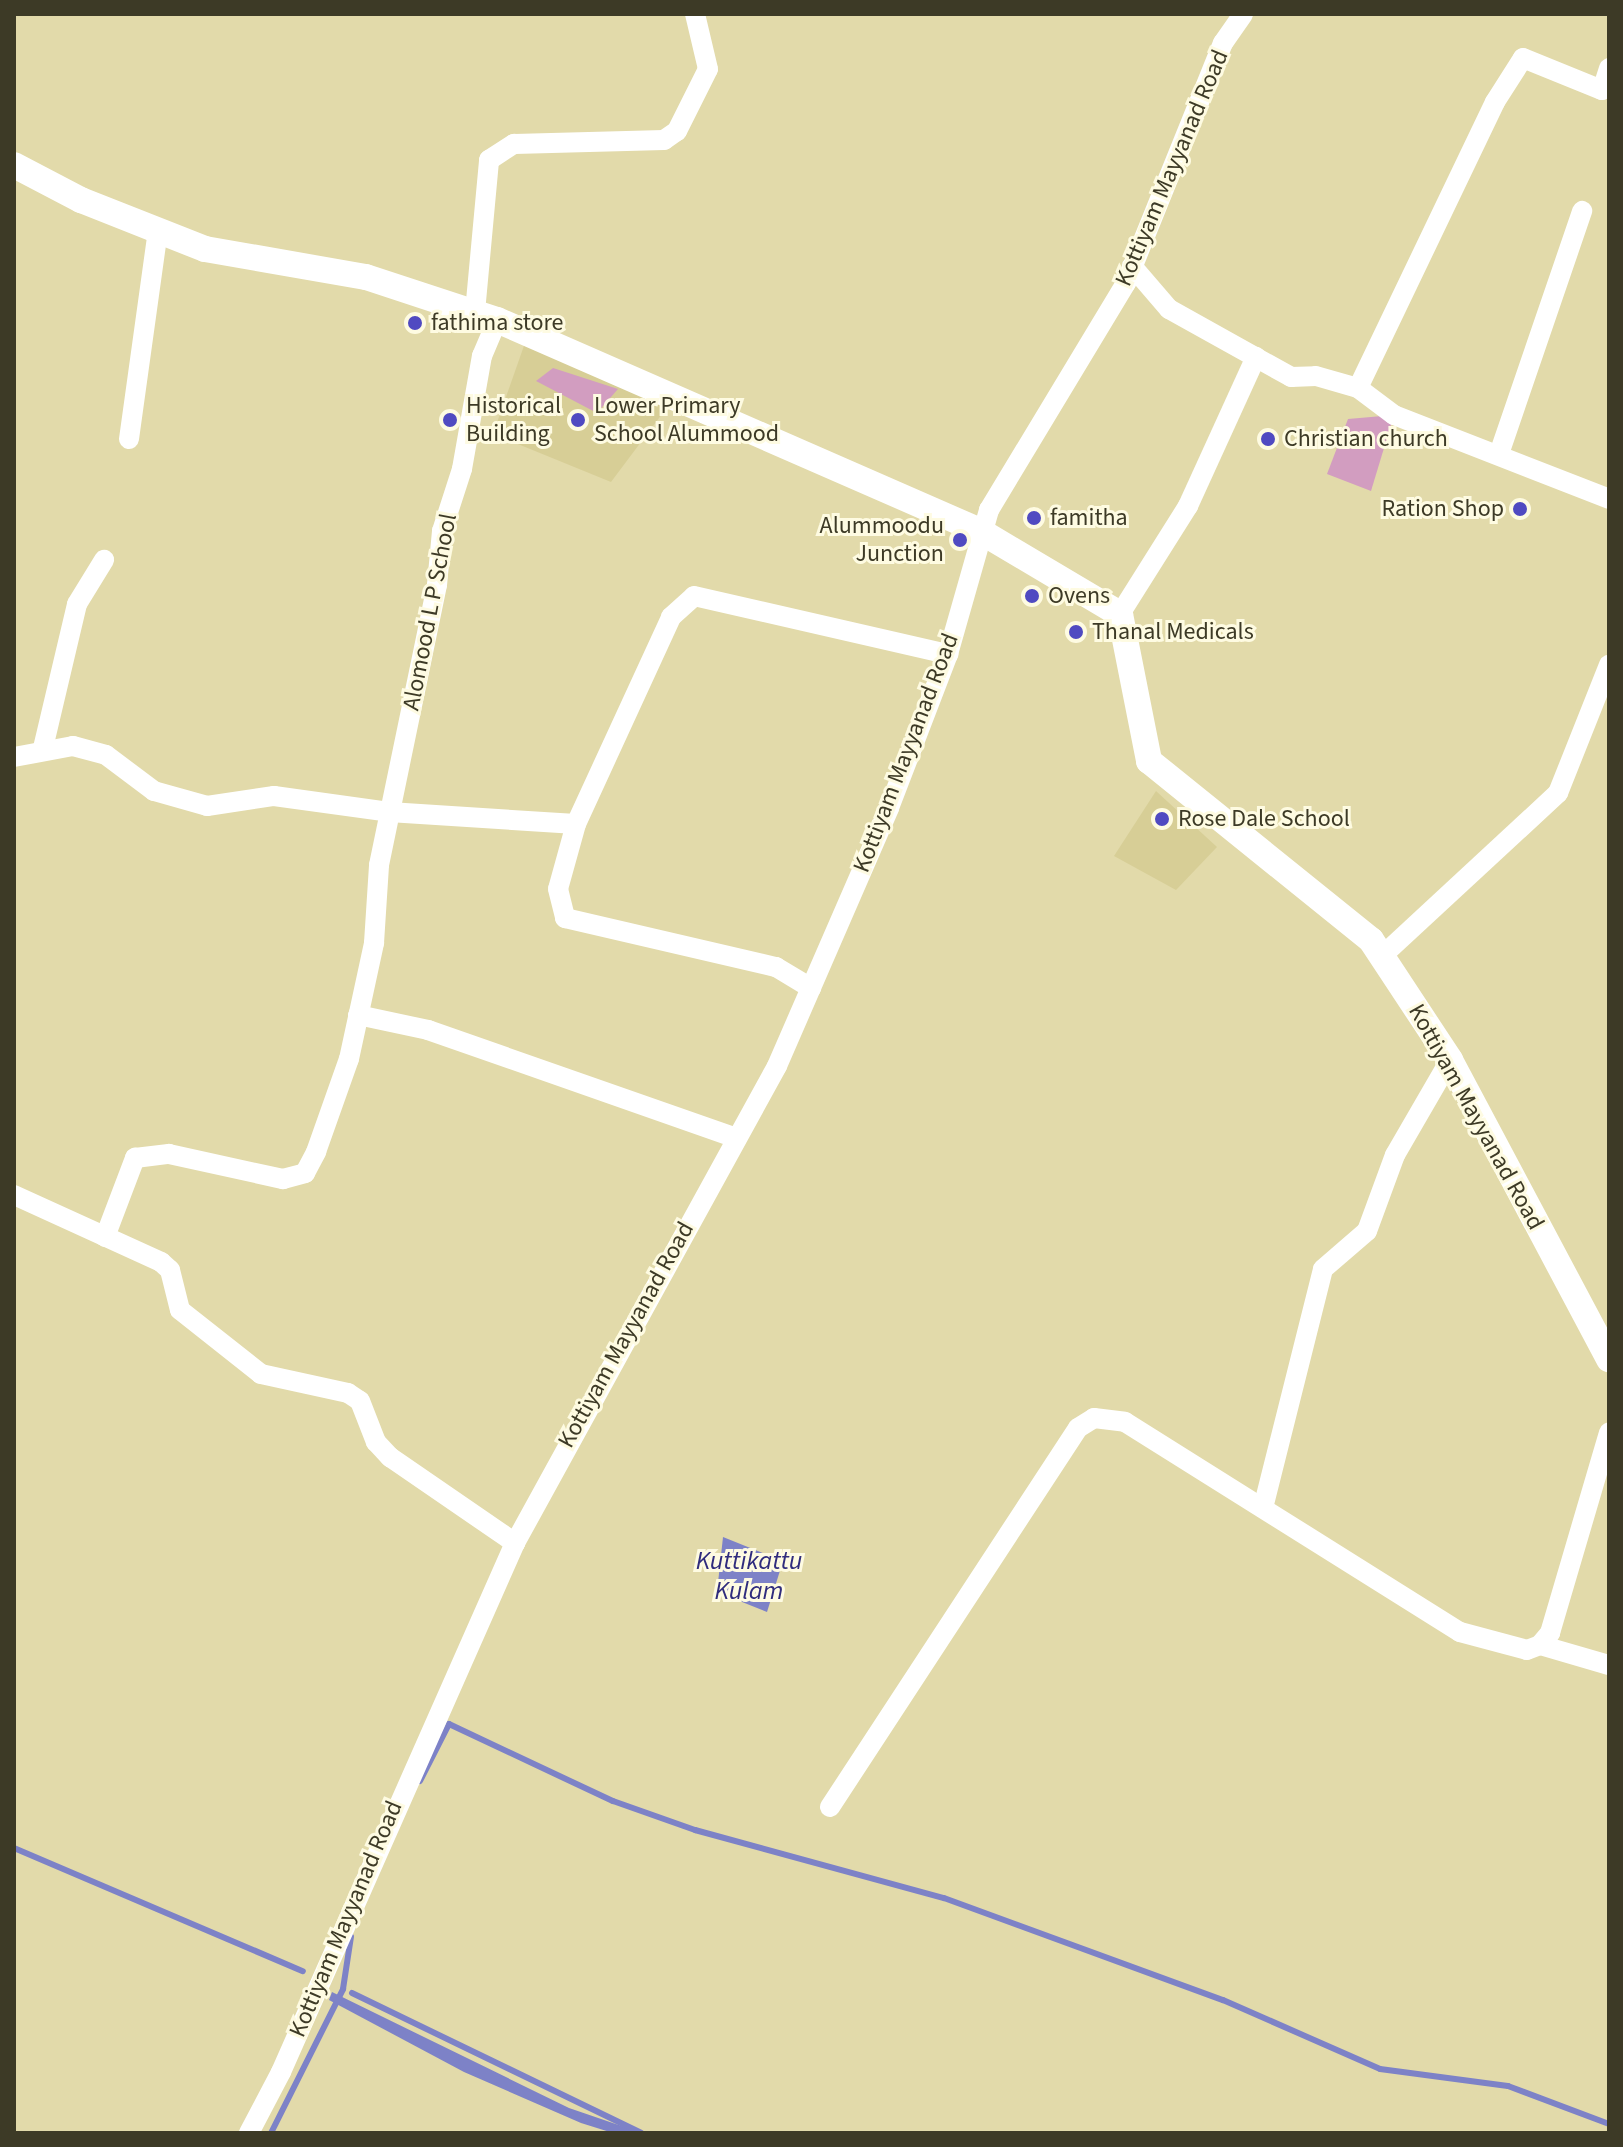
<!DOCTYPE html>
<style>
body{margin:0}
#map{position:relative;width:1623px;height:2147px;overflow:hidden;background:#e2daaa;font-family:"Source Sans 3",sans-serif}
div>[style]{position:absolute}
.built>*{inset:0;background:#d7ce96}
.green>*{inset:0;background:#d29dc0}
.water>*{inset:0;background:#7d82c7}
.stream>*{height:6px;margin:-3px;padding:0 3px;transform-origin:3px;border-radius:3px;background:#7d82c7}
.minor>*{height:20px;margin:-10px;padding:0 10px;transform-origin:10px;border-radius:10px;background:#fff}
.major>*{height:26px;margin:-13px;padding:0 13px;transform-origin:13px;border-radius:13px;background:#fff}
.dots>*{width:22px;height:22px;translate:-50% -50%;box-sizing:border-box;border:4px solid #fefbe2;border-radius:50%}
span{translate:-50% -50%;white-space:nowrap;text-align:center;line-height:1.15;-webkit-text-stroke:6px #fefbe2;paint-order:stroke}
.street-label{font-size:24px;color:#3d3a26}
.poi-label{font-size:24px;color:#3d3a26}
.left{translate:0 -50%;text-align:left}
.right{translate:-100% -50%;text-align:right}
.water-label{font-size:26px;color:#302c7d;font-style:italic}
.frame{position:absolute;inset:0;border:16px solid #3d3a26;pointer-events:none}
</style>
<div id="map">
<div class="built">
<i style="clip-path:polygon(526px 340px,668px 406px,611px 482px,493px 434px)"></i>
<i style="clip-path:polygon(1156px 791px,1217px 847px,1176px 890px,1114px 856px)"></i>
</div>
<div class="green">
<i style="clip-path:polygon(553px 368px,618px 389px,597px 413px,536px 381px)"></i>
<i style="clip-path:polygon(1394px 415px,1371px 491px,1327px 474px,1348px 419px)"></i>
</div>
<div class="water">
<i style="clip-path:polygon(723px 1537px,783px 1561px,767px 1612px,717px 1592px)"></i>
<i style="clip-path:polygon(332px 1992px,569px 2108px,642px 2133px,613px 2133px,581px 2123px,464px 2072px,329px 2000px)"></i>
</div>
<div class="stream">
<i style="left:420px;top:1781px;width:64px;rotate:-63deg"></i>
<i style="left:449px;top:1724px;width:181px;rotate:25.2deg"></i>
<i style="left:613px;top:1801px;width:87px;rotate:19.5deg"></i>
<i style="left:695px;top:1830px;width:258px;rotate:15.3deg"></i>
<i style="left:944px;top:1898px;width:297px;rotate:20.1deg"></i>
<i style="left:1223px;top:2000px;width:171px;rotate:23.7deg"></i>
<i style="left:1380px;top:2069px;width:129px;rotate:7.6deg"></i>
<i style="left:1508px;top:2086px;width:108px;rotate:20.6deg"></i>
<i style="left:14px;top:1848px;width:314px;rotate:23.1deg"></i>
<i style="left:352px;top:1993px;width:321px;rotate:25.8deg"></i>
<i style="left:271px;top:2133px;width:161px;rotate:-63.4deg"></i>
<i style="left:343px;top:1989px;width:53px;rotate:-81.3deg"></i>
</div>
<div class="minor">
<i style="left:1132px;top:266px;width:57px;rotate:49.3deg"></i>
<i style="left:1169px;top:309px;width:140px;rotate:29.1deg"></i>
<i style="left:1291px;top:377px;width:25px;rotate:-2deg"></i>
<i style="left:1316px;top:376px;width:44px;rotate:15.9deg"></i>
<i style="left:1358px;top:388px;width:45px;rotate:36.9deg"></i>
<i style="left:1394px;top:415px;width:231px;rotate:21.3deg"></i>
<i style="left:475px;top:312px;width:153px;rotate:-84.7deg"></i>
<i style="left:489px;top:160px;width:30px;rotate:-33deg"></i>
<i style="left:514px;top:144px;width:150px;rotate:-1.5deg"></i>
<i style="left:664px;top:140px;width:16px;rotate:-35deg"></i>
<i style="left:677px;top:131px;width:69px;rotate:-63.4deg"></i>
<i style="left:708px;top:69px;width:57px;rotate:-103.3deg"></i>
<i style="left:1358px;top:388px;width:317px;rotate:-64.4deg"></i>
<i style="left:1495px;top:102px;width:52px;rotate:-57.5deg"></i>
<i style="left:1523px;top:58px;width:85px;rotate:22.1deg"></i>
<i style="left:1602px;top:90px;width:23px;rotate:-72deg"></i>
<i style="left:129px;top:439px;width:211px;rotate:-82.1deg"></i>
<i style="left:1499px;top:454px;width:257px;rotate:-71.1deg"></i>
<i style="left:1120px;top:614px;width:128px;rotate:-57.8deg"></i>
<i style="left:1188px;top:506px;width:164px;rotate:-65.5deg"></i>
<i style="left:43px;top:748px;width:148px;rotate:-76.7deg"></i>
<i style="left:77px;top:604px;width:52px;rotate:-58.5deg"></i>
<i style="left:14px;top:757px;width:60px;rotate:-10.6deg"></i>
<i style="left:73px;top:746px;width:34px;rotate:15deg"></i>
<i style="left:106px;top:755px;width:60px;rotate:36.9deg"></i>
<i style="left:154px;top:791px;width:55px;rotate:15.8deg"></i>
<i style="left:207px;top:806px;width:68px;rotate:-8.5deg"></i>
<i style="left:274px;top:796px;width:116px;rotate:7.9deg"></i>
<i style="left:389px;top:812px;width:187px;rotate:3.7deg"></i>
<i style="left:576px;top:824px;width:67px;rotate:105.5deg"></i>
<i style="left:558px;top:889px;width:30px;rotate:76deg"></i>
<i style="left:565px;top:918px;width:217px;rotate:13.1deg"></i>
<i style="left:776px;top:967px;width:41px;rotate:31deg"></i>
<i style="left:576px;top:824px;width:228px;rotate:-65.3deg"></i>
<i style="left:671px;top:617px;width:31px;rotate:-42deg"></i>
<i style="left:694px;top:596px;width:261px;rotate:12.9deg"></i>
<i style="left:1382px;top:956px;width:240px;rotate:-42.8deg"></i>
<i style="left:1558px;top:793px;width:138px;rotate:-68.3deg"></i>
<i style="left:358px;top:1015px;width:72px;rotate:12.1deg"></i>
<i style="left:428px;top:1030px;width:326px;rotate:19.3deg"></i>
<i style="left:14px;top:1195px;width:162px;rotate:24.5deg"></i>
<i style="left:161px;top:1262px;width:12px;rotate:42deg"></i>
<i style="left:170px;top:1270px;width:41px;rotate:76deg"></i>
<i style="left:180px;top:1310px;width:103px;rotate:38.3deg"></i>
<i style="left:261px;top:1374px;width:89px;rotate:12.3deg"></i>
<i style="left:348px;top:1393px;width:14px;rotate:34deg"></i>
<i style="left:360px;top:1401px;width:44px;rotate:68.7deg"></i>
<i style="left:376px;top:1442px;width:21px;rotate:47deg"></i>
<i style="left:390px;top:1457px;width:152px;rotate:34.5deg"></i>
<i style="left:105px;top:1237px;width:85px;rotate:-69.2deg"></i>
<i style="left:135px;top:1158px;width:34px;rotate:-7deg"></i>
<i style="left:169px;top:1154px;width:117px;rotate:12.4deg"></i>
<i style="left:283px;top:1179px;width:23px;rotate:-15deg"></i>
<i style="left:305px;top:1173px;width:24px;rotate:-62deg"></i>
<i style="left:316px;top:1152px;width:99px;rotate:-70.5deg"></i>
<i style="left:349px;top:1059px;width:119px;rotate:-77.8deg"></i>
<i style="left:374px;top:943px;width:78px;rotate:-86.3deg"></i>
<i style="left:379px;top:865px;width:286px;rotate:-78.3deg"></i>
<i style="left:437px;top:585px;width:54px;rotate:-84.7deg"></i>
<i style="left:442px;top:531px;width:65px;rotate:-72.1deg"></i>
<i style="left:462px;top:469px;width:115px;rotate:-80deg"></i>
<i style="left:482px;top:356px;width:39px;rotate:-67deg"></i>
<i style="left:1263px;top:1508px;width:246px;rotate:-75.9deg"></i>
<i style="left:1323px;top:1269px;width:58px;rotate:-40.8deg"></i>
<i style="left:1367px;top:1231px;width:81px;rotate:-69.8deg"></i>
<i style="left:1395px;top:1155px;width:110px;rotate:-59.9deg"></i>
<i style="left:1540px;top:1645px;width:72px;rotate:16.2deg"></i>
<i style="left:830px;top:1807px;width:453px;rotate:-56.8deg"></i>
<i style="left:1078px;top:1428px;width:19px;rotate:-32deg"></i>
<i style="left:1094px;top:1418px;width:31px;rotate:7deg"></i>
<i style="left:1125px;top:1422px;width:395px;rotate:32.1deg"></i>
<i style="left:1460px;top:1632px;width:69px;rotate:15deg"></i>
<i style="left:1527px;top:1650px;width:14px;rotate:-21deg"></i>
<i style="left:1540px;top:1645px;width:16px;rotate:-50deg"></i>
<i style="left:1550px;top:1633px;width:209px;rotate:-73.6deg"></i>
<i style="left:249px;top:2133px;width:69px;rotate:-62.3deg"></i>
<i style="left:281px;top:2072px;width:578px;rotate:-66.14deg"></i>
<i style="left:515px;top:1543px;width:544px;rotate:-61.22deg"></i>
<i style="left:777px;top:1066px;width:281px;rotate:-66.5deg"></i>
<i style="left:889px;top:808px;width:165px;rotate:-69deg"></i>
<i style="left:948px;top:654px;width:150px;rotate:-74.1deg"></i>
<i style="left:989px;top:510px;width:265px;rotate:-58.9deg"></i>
<i style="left:1126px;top:283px;width:259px;rotate:-68deg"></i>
<i style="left:1223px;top:43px;width:35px;rotate:-55deg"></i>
</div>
<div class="major">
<i style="left:14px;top:165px;width:76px;rotate:27.6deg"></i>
<i style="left:81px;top:200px;width:133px;rotate:21.6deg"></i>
<i style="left:205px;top:249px;width:163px;rotate:9.9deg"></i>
<i style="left:366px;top:277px;width:138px;rotate:18.2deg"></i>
<i style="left:497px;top:320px;width:527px;rotate:23.6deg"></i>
<i style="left:980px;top:531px;width:163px;rotate:30.7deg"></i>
<i style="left:1120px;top:614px;width:150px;rotate:78.8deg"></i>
<i style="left:1149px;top:761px;width:285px;rotate:38.9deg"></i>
<i style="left:1371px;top:940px;width:144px;rotate:56.6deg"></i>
<i style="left:1450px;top:1060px;width:339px;rotate:62deg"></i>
</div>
<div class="dots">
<i style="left:415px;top:323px;background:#504ac1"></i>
<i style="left:450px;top:420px;background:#504ac1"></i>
<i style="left:578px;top:420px;background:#504ac1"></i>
<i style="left:1268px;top:439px;background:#504ac1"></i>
<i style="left:1520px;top:509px;background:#504ac1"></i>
<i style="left:1034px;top:518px;background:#504ac1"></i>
<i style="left:960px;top:540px;background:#504ac1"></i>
<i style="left:1032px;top:596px;background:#504ac1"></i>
<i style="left:1076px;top:632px;background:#504ac1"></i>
<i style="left:1162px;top:819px;background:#504ac1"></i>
</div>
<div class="street-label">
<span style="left:1172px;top:168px;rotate:-67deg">Kottiyam Mayyanad Road</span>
<span style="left:430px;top:612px;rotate:-79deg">Alomood L P School</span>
<span style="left:906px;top:753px;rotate:-69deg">Kottiyam Mayyanad Road</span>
<span style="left:1476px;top:1117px;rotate:61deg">Kottiyam Mayyanad Road</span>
<span style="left:626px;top:1335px;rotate:-61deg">Kottiyam Mayyanad Road</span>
<span style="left:346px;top:1919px;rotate:-67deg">Kottiyam Mayyanad Road</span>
</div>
<div class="poi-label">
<span class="left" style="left:431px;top:323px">fathima store</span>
<span class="left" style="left:466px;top:420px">Historical<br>Building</span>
<span class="left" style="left:594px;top:420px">Lower Primary<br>School Alummood</span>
<span class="left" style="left:1284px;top:439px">Christian church</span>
<span class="right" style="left:1504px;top:509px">Ration Shop</span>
<span class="left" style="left:1050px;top:518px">famitha</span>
<span class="right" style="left:944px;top:540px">Alummoodu<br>Junction</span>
<span class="left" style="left:1048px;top:596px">Ovens</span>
<span class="left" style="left:1092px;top:632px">Thanal Medicals</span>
<span class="left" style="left:1178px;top:819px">Rose Dale School</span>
</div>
<div class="water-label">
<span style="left:749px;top:1576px">Kuttikattu<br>Kulam</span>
</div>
<div class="frame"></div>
</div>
